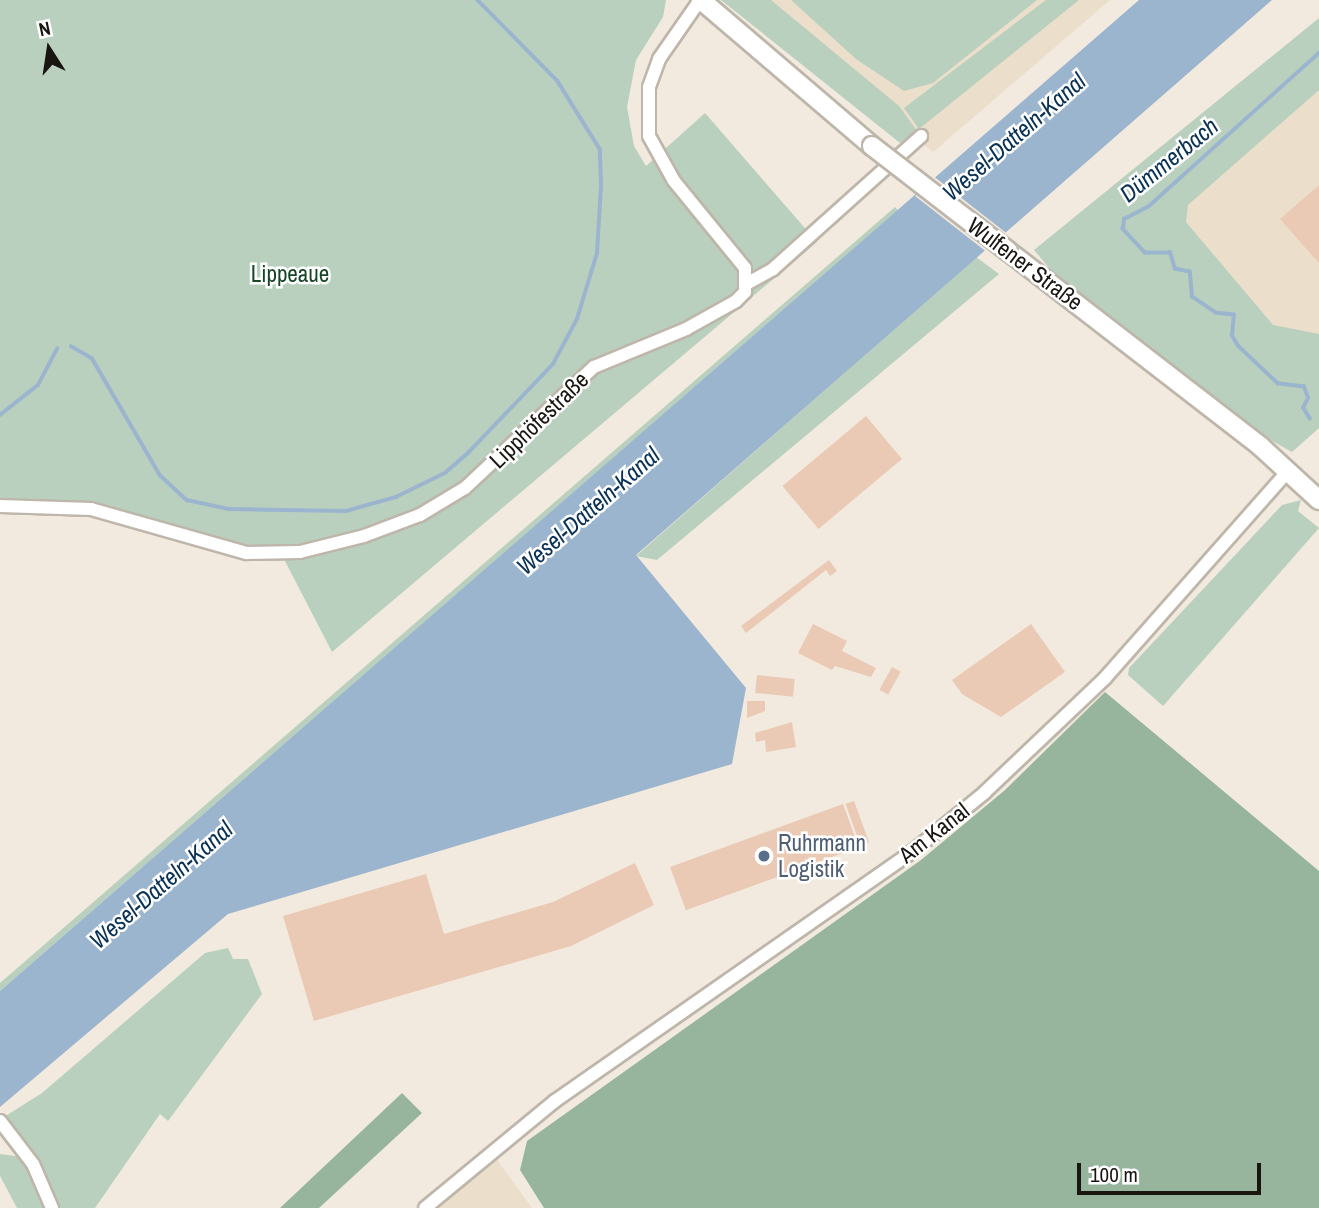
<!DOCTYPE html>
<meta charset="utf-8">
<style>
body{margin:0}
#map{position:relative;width:1319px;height:1208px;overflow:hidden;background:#f2eade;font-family:"Archivo Narrow",sans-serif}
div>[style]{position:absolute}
.built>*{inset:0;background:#ebdecb}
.green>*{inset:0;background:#b9d0be}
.forest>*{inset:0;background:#97b59d}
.water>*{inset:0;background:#9cb5cf}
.pier>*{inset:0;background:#f2eade;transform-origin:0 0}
.stream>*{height:3.5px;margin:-1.75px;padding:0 1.75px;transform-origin:1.75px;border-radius:1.75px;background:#9cb5cf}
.building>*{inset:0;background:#eacab4;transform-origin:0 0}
.roads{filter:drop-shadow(2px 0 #beb6aa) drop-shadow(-2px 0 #beb6aa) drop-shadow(0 2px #beb6aa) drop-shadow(0 -2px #beb6aa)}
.street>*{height:12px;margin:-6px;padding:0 6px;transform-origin:6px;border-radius:6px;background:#fff}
.secondary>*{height:18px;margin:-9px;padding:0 9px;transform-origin:9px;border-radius:9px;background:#fff}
.bridges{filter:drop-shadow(2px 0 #beb6aa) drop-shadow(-2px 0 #beb6aa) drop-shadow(0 2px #beb6aa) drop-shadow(0 -2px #beb6aa)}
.secondary-bridge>*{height:18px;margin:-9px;padding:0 9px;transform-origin:9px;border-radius:9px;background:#fff}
.dots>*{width:19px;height:19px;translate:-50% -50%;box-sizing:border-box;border:4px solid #fff;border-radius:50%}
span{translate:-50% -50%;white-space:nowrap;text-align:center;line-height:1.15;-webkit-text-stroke:5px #fff;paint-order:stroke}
.street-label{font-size:23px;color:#191612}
.park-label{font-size:23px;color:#174726}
.service-label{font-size:23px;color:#4e5e75}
.left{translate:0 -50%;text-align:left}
.water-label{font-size:24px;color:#083155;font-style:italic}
.north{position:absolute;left:14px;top:14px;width:70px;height:70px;-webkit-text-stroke:5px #fff;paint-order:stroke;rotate:348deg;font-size:19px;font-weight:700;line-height:28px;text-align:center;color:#191612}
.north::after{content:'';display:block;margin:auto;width:24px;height:32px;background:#191612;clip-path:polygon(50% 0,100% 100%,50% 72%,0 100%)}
.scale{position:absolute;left:1077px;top:1163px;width:184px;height:32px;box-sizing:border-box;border:4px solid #191612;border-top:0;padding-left:9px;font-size:21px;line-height:24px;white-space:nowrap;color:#191612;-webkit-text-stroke:5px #fff;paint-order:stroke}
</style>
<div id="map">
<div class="built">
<i style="clip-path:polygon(764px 0,1110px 0,933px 152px,816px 57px)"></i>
<i style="clip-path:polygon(1319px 22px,1319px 397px,1090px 223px)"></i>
<i style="clip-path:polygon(495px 1157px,532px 1208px,439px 1208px)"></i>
</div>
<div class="green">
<i style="clip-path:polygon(0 0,666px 0,663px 17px,636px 60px,627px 107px,634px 146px,646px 166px,705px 113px,817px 242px,332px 652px,285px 561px,399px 530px,446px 508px,520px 448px,583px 386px,582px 370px,460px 492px,406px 523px,274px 553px,82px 508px,0 506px)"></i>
<i style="clip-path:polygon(721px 0,771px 0,899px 106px,917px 131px,900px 143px)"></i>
<i style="clip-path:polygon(791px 0,1037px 0,933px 83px,904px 91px,856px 59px)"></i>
<i style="clip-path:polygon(1046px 0,1079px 0,919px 129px,904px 108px)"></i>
<i style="clip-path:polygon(1319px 18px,1319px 90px,1188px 205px,1186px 222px,1273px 325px,1319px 334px,1319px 428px,1292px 452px,1263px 436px,1056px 276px,1034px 250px)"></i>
<i style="clip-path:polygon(895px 207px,898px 210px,0 991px,0 983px)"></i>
<i style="clip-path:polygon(976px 257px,999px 274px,657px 560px,636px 556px)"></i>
<i style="clip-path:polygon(1301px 500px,1298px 511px,1319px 528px,1163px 706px,1128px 675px,1129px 668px,1282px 505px)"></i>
<i style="clip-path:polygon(228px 948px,233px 959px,248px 959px,262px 994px,168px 1121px,160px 1114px,95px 1208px,57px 1208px,37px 1160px,4px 1117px,42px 1093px,205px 953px)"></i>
<i style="clip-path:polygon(0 1154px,22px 1157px,47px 1208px,17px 1208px,0 1176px)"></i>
</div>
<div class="forest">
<i style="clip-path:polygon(1105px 692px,1319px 871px,1319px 1208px,544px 1208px,520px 1170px,527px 1141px,921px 860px,1005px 790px)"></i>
<i style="clip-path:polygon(402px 1093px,422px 1113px,319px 1208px,280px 1208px)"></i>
</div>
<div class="water">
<i style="clip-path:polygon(1139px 0,1272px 0,636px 555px,746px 688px,732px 764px,228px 914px,0 1107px,0 991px)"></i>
</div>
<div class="pier">
<i style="left:932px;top:175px;width:95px;height:27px;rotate:38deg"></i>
</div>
<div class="stream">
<i style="left:71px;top:346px;width:24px;rotate:30deg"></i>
<i style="left:92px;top:358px;width:135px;rotate:59.8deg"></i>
<i style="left:160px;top:475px;width:37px;rotate:43deg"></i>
<i style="left:187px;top:500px;width:43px;rotate:12.1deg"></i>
<i style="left:229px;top:509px;width:117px;rotate:1deg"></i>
<i style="left:346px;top:511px;width:52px;rotate:-15.6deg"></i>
<i style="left:396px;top:497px;width:55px;rotate:-26.1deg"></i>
<i style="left:445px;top:473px;width:32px;rotate:-41deg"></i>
<i style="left:469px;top:452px;width:122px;rotate:-46.3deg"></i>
<i style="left:553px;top:364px;width:51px;rotate:-61.9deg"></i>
<i style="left:577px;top:319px;width:69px;rotate:-73.1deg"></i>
<i style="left:597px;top:253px;width:68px;rotate:-86.6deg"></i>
<i style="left:601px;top:185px;width:35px;rotate:-92deg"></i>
<i style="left:600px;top:150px;width:81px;rotate:-121.9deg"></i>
<i style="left:557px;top:81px;width:114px;rotate:-134.6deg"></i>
<i style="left:0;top:415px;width:48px;rotate:-38.3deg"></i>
<i style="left:38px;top:385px;width:41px;rotate:-62.2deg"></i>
<i style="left:1310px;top:419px;width:13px;rotate:-122deg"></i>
<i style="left:1303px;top:408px;width:11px;rotate:-63deg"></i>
<i style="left:1308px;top:398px;width:12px;rotate:-110deg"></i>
<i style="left:1304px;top:387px;width:26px;rotate:-173deg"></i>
<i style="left:1278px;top:384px;width:55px;rotate:-136.5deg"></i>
<i style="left:1238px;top:346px;width:12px;rotate:-121deg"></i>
<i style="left:1232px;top:336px;width:21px;rotate:-85deg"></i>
<i style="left:1234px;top:315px;width:18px;rotate:-174deg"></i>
<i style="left:1216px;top:313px;width:29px;rotate:-146deg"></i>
<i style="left:1192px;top:297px;width:25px;rotate:-95deg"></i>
<i style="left:1190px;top:272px;width:15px;rotate:-169deg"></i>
<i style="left:1175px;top:269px;width:17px;rotate:-107deg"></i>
<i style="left:1170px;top:253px;width:25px;rotate:180deg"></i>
<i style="left:1145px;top:253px;width:33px;rotate:-133deg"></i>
<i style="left:1123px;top:229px;width:10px;rotate:-84deg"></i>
<i style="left:1124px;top:219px;width:28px;rotate:-27deg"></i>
<i style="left:1149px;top:206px;width:229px;rotate:-42deg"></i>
</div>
<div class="building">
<i style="clip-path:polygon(1319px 185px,1319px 263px,1280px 219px)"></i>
<i style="left:866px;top:416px;width:56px;height:109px;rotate:50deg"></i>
<i style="clip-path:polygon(829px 560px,837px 571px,830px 576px,826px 570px,746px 633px,741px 626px)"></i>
<i style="clip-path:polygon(813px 624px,847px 641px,842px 651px,876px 668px,871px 677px,835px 666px,832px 670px,798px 653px)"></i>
<i style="clip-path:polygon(1031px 624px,1065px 672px,1001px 717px,962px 694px,952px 680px)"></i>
<i style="left:892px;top:667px;width:10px;height:26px;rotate:29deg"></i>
<i style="left:757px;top:675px;width:38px;height:18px;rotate:6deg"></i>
<i style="clip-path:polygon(747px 701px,765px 701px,765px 711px,747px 718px)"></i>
<i style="clip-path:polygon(792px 722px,796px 747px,766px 752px,765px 740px,756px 742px,755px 733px)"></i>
<i style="left:854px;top:801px;width:44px;height:9px;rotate:70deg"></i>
<i style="left:843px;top:804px;width:46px;height:184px;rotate:70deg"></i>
<i style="clip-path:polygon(635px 863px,654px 905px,571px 946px,314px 1021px,283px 916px,426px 874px,444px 934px,553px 902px)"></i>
</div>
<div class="roads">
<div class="street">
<i style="left:748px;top:283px;width:29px;rotate:-29deg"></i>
<i style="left:773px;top:269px;width:199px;rotate:-41.9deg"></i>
<i style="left:0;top:506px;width:91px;rotate:1.9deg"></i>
<i style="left:91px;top:509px;width:162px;rotate:15.8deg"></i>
<i style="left:247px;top:553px;width:53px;rotate:-1.1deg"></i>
<i style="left:300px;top:552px;width:66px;rotate:-14deg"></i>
<i style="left:364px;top:536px;width:60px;rotate:-20.6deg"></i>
<i style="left:420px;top:515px;width:52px;rotate:-31deg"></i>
<i style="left:465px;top:488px;width:177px;rotate:-43.2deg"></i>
<i style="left:594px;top:367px;width:100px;rotate:-22.4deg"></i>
<i style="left:686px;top:329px;width:57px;rotate:-29.2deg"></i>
<i style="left:736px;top:301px;width:13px;rotate:-45deg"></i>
<i style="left:745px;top:292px;width:24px;rotate:-90deg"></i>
<i style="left:745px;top:268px;width:112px;rotate:-129.2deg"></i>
<i style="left:674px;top:181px;width:51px;rotate:-119.1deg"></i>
<i style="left:649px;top:136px;width:49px;rotate:-90deg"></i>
<i style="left:649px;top:87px;width:30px;rotate:-70deg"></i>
<i style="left:659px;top:59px;width:72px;rotate:-55.2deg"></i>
<i style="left:0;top:1121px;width:54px;rotate:52.5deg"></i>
<i style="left:33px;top:1164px;width:48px;rotate:66.6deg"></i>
<i style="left:425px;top:1208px;width:168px;rotate:-39.5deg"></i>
<i style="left:555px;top:1101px;width:437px;rotate:-34.9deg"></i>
<i style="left:913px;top:851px;width:92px;rotate:-39.2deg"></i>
<i style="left:984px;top:793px;width:167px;rotate:-43.5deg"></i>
<i style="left:1105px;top:678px;width:275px;rotate:-48.5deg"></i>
</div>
<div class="secondary">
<i style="left:701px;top:0;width:225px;rotate:40.5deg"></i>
<i style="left:1008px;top:251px;width:319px;rotate:37.7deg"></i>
<i style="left:1260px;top:446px;width:80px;rotate:42.5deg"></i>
</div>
</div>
<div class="bridges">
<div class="secondary-bridge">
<i style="left:872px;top:146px;width:172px;rotate:37.7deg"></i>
</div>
</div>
<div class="dots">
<i style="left:764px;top:856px;background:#5c6f8a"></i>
</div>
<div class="street-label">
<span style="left:1025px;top:264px;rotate:37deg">Wulfener Straße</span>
<span style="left:539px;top:420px;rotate:-44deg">Lipphöfestraße</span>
<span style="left:934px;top:833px;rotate:-38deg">Am Kanal</span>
</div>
<div class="park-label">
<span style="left:290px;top:274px">Lippeaue</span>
</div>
<div class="service-label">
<span class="left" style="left:778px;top:856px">Ruhrmann<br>Logistik</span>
</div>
<div class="water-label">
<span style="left:1014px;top:137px;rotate:-41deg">Wesel-Datteln-Kanal</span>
<span style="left:1169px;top:160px;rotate:-39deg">Dümmerbach</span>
<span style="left:588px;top:511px;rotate:-41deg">Wesel-Datteln-Kanal</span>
<span style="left:161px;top:885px;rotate:-41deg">Wesel-Datteln-Kanal</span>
</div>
<div class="north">N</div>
<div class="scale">100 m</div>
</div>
